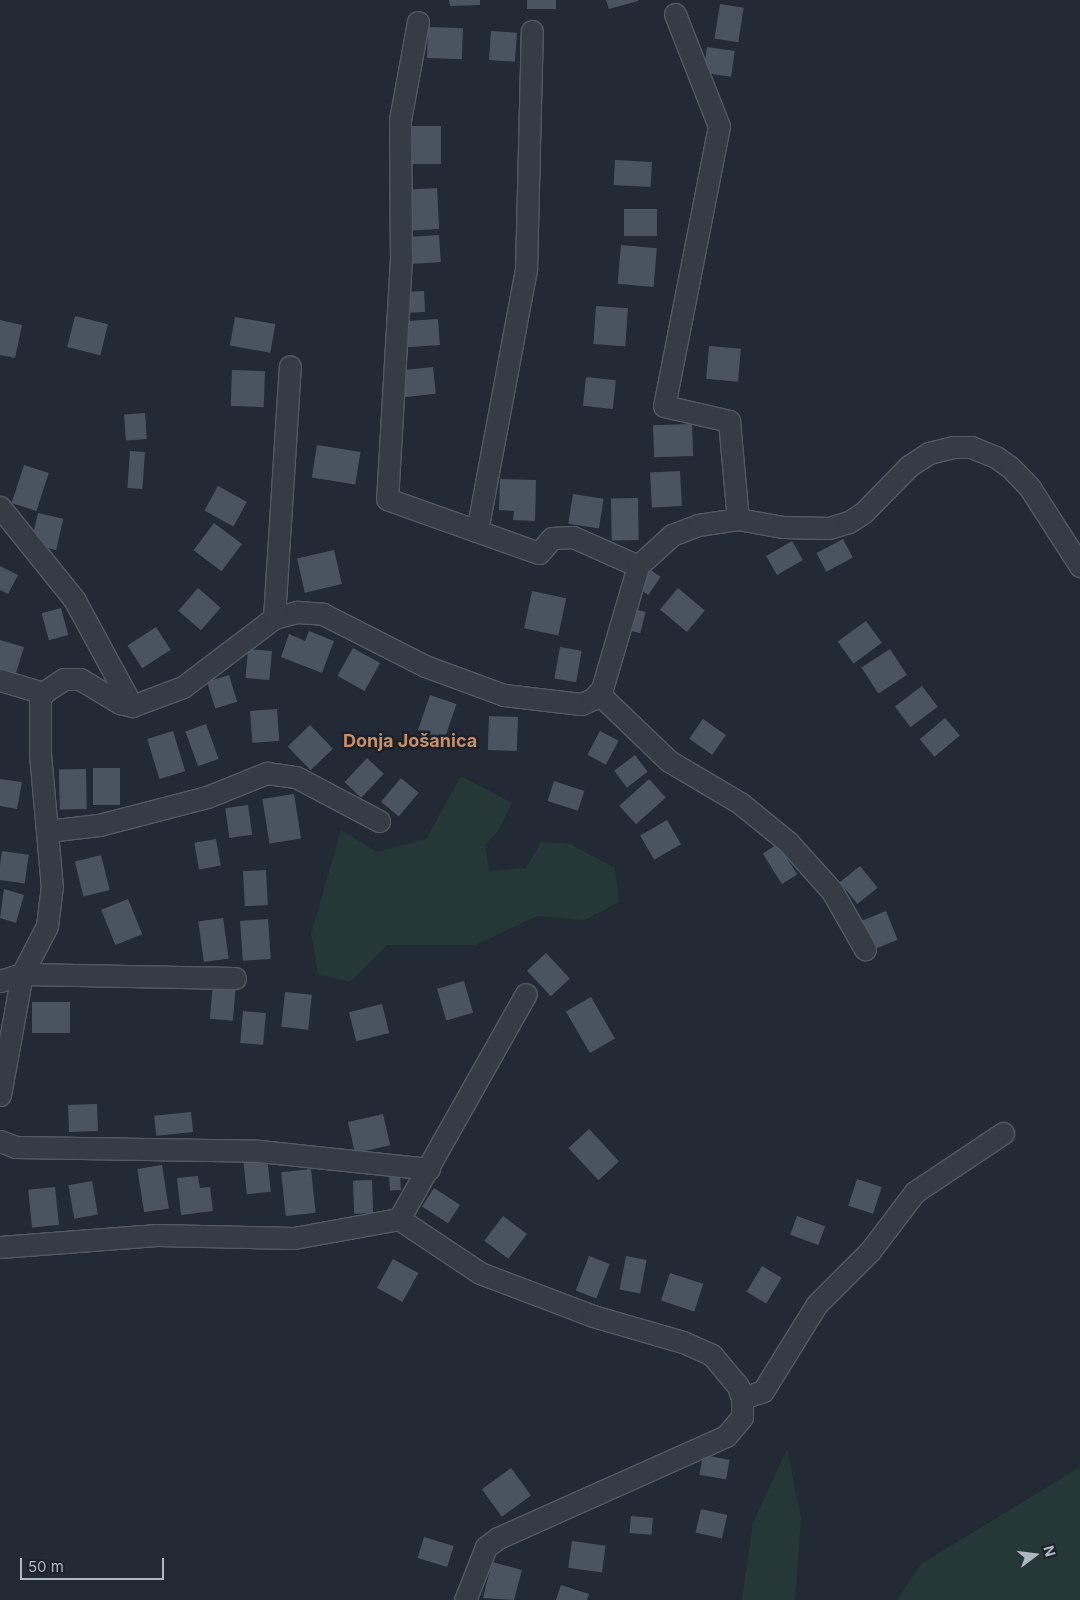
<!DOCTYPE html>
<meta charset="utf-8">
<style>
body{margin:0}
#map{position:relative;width:1080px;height:1600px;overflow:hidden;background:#222a35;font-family:Inter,sans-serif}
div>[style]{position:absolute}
.green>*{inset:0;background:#253737}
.building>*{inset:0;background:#4a5461;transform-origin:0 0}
.roads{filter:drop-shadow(1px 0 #525a64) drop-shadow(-1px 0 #525a64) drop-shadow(0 1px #525a64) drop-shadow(0 -1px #525a64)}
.street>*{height:21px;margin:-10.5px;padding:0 10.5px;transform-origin:10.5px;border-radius:10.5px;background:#353c46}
span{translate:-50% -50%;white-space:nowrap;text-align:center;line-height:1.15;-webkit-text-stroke:5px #1a212b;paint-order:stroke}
.quarter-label{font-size:18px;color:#ca8f63;font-weight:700}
.north{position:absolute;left:1010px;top:1530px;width:50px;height:50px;-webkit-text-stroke:4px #1a212b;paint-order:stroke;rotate:75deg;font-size:14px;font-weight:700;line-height:20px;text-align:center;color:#afb7c3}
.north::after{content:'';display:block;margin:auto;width:18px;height:22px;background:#afb7c3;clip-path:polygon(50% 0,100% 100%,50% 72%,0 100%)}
.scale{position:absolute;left:20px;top:1558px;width:144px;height:22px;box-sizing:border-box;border:2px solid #afb7c3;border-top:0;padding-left:6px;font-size:15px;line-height:18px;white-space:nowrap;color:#afb7c3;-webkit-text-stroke:4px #1a212b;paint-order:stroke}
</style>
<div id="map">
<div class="green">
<i style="clip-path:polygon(461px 776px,512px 803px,498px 831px,485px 845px,489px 871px,526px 868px,541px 842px,570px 844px,615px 868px,619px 902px,585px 920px,537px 916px,476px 945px,387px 945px,350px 982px,318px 974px,311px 934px,341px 830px,377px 852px,426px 839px)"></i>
<i style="clip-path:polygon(787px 1449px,801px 1519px,795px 1600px,742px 1600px,753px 1523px)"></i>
<i style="clip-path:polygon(1080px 1467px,1080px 1600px,897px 1600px,921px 1564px)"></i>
</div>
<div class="building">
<i style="clip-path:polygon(449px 0,480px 0,480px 5px,450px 6px)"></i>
<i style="left:527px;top:0;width:29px;height:9px"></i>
<i style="clip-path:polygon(606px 0,638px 0,638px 1px,609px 9px)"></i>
<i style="left:720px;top:4px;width:24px;height:35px;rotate:9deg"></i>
<i style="left:428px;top:27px;width:35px;height:31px;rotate:2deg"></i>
<i style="left:491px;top:31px;width:26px;height:29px;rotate:4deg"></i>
<i style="left:707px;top:47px;width:28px;height:26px;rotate:8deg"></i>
<i style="left:411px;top:126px;width:30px;height:38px"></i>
<i style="left:615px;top:160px;width:37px;height:25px;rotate:3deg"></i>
<i style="left:437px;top:188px;width:41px;height:28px;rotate:87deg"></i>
<i style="left:624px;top:209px;width:33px;height:27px"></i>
<i style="left:439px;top:235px;width:27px;height:34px;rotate:86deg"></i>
<i style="left:621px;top:245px;width:36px;height:39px;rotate:5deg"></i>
<i style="left:424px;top:291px;width:21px;height:19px;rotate:87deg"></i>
<i style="left:596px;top:306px;width:32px;height:38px;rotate:4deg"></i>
<i style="left:75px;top:316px;width:34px;height:32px;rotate:14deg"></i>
<i style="left:235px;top:317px;width:41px;height:29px;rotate:10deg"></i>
<i style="left:438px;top:319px;width:26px;height:34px;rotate:86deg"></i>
<i style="clip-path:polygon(0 320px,22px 325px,15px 358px,0 355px)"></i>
<i style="left:709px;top:346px;width:32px;height:33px;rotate:5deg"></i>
<i style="left:433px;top:367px;width:27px;height:32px;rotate:84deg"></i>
<i style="left:232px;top:370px;width:33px;height:36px;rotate:2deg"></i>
<i style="left:586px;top:377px;width:30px;height:29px;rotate:6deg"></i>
<i style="left:145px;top:413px;width:26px;height:21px;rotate:86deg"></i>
<i style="left:692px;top:424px;width:32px;height:39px;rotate:88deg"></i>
<i style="left:317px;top:445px;width:44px;height:33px;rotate:9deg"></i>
<i style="left:130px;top:451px;width:15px;height:37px;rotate:4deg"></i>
<i style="left:24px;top:465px;width:26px;height:40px;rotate:18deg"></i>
<i style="left:680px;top:471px;width:35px;height:30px;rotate:87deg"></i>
<i style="clip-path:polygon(500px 479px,536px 480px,535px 521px,513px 520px,514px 511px,499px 510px)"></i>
<i style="left:218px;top:486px;width:33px;height:28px;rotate:29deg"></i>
<i style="left:573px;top:494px;width:31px;height:30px;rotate:9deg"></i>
<i style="left:638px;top:498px;width:42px;height:27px;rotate:89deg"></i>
<i style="left:38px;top:513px;width:26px;height:32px;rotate:13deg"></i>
<i style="left:214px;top:523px;width:35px;height:34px;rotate:37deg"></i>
<i style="left:843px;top:539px;width:21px;height:30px;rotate:62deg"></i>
<i style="left:792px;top:541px;width:22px;height:30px;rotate:60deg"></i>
<i style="left:334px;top:550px;width:35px;height:38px;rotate:77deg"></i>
<i style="clip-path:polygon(0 566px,18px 575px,8px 594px,0 590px)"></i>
<i style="left:649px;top:569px;width:14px;height:22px;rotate:34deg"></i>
<i style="left:198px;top:588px;width:30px;height:30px;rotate:41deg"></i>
<i style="left:678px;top:588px;width:35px;height:28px;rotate:40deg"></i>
<i style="left:532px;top:591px;width:35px;height:38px;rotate:12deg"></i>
<i style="left:61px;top:608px;width:28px;height:20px;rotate:75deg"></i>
<i style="left:634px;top:609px;width:12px;height:22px;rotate:14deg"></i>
<i style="left:866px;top:621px;width:27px;height:35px;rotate:54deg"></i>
<i style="left:156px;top:627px;width:27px;height:34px;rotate:57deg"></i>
<i style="clip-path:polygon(309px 631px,334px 641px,322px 673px,281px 657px,289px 634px,305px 641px)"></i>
<i style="clip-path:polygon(0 640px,24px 647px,16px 673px,0 669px)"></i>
<i style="left:560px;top:647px;width:22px;height:32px;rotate:10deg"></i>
<i style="left:353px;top:648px;width:31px;height:32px;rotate:29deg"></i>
<i style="left:248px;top:649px;width:24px;height:29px;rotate:5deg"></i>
<i style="left:890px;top:649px;width:31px;height:34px;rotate:57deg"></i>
<i style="left:229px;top:675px;width:28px;height:23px;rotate:73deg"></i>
<i style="left:922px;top:686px;width:26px;height:34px;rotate:53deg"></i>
<i style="left:430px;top:695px;width:28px;height:38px;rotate:19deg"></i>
<i style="left:277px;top:709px;width:32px;height:27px;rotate:86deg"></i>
<i style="left:489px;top:716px;width:29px;height:34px;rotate:2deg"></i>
<i style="left:945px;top:718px;width:23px;height:33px;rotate:50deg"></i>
<i style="left:703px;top:719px;width:28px;height:24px;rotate:35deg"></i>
<i style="left:206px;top:724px;width:37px;height:22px;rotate:70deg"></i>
<i style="left:310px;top:725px;width:33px;height:31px;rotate:46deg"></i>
<i style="left:173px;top:731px;width:42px;height:27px;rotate:73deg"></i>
<i style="left:600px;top:731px;width:21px;height:27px;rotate:28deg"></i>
<i style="left:635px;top:755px;width:21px;height:26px;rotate:53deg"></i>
<i style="left:367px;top:758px;width:23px;height:33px;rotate:43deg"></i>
<i style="left:93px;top:768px;width:27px;height:37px"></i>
<i style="left:86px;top:769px;width:40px;height:27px;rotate:89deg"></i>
<i style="left:401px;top:778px;width:23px;height:31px;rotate:40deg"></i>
<i style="clip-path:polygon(0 779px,22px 782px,17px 809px,0 806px)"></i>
<i style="left:649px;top:779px;width:25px;height:40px;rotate:48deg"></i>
<i style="left:554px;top:781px;width:32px;height:21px;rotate:18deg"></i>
<i style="left:294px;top:794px;width:45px;height:32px;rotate:81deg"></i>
<i style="left:248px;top:805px;width:30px;height:23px;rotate:82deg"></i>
<i style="left:667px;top:820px;width:28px;height:31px;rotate:60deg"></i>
<i style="left:216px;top:839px;width:27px;height:22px;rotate:80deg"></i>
<i style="left:778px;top:844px;width:36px;height:18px;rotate:58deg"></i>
<i style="left:2px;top:851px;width:27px;height:29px;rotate:8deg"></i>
<i style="left:101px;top:855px;width:36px;height:27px;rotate:76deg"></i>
<i style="left:860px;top:866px;width:28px;height:26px;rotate:51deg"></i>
<i style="left:266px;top:870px;width:35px;height:23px;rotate:87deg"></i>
<i style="clip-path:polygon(4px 889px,24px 895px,16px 923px,0 918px)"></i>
<i style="left:128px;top:899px;width:38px;height:29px;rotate:68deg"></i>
<i style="left:886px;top:911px;width:31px;height:27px;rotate:68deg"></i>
<i style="left:223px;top:918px;width:41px;height:25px;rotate:82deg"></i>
<i style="left:268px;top:919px;width:40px;height:28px;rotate:86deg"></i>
<i style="left:546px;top:953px;width:35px;height:26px;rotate:47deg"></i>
<i style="left:464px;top:981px;width:33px;height:28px;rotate:74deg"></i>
<i style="left:213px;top:983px;width:23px;height:36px;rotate:5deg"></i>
<i style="left:285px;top:992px;width:27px;height:35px;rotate:6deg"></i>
<i style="left:591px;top:997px;width:48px;height:29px;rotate:60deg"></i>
<i style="left:70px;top:1002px;width:31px;height:38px;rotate:90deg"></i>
<i style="left:382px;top:1004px;width:30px;height:34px;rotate:76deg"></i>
<i style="left:243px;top:1011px;width:23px;height:32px;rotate:5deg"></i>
<i style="left:97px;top:1104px;width:27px;height:29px;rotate:88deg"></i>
<i style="left:191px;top:1112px;width:20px;height:37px;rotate:84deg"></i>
<i style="left:383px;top:1114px;width:32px;height:36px;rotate:77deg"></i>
<i style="left:589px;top:1129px;width:44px;height:28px;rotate:47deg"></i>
<i style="left:267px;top:1156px;width:36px;height:24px;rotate:84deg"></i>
<i style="left:162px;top:1165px;width:44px;height:25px;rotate:81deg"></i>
<i style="left:311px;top:1169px;width:44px;height:30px;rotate:84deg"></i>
<i style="left:400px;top:1172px;width:18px;height:11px;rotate:87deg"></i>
<i style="clip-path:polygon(198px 1176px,200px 1188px,210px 1187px,213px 1211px,181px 1215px,177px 1178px)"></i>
<i style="left:857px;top:1179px;width:26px;height:28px;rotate:18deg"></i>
<i style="left:372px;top:1180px;width:33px;height:19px;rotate:88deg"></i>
<i style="left:92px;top:1181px;width:34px;height:24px;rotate:80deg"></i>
<i style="left:55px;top:1187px;width:38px;height:27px;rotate:84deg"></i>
<i style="left:434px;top:1188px;width:31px;height:22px;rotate:33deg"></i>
<i style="left:503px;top:1216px;width:30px;height:31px;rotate:37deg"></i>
<i style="left:797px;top:1216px;width:30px;height:20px;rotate:20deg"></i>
<i style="left:589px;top:1256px;width:22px;height:37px;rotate:21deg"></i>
<i style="left:626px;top:1256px;width:21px;height:34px;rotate:11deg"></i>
<i style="left:393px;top:1259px;width:29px;height:33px;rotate:29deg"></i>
<i style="left:762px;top:1266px;width:23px;height:30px;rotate:31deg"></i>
<i style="left:670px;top:1273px;width:35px;height:29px;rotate:18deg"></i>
<i style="left:703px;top:1455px;width:27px;height:20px;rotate:10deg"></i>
<i style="left:511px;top:1468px;width:34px;height:36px;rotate:54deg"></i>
<i style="left:701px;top:1509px;width:27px;height:24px;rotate:13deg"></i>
<i style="left:631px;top:1516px;width:22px;height:17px;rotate:5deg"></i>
<i style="left:424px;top:1537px;width:31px;height:22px;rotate:17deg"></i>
<i style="left:572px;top:1541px;width:34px;height:27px;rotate:8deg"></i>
<i style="clip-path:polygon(492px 1562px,522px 1570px,514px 1600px,483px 1598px)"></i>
<i style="clip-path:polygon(561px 1585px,589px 1594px,587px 1600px,556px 1600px)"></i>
</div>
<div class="roads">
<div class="street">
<i style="left:675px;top:14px;width:120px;rotate:68.6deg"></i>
<i style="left:719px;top:126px;width:285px;rotate:101.1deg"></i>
<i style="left:664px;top:406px;width:67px;rotate:13deg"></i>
<i style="left:729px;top:421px;width:98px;rotate:84.8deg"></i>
<i style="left:418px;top:22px;width:100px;rotate:100.4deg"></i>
<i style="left:400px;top:120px;width:138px;rotate:89.6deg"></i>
<i style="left:401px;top:258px;width:241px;rotate:93.3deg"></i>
<i style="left:387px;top:499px;width:161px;rotate:19.6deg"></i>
<i style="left:539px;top:553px;width:20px;rotate:-49deg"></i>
<i style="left:552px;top:538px;width:21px;rotate:-3deg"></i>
<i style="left:573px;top:537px;width:71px;rotate:24deg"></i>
<i style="left:0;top:507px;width:118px;rotate:51.2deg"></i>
<i style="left:74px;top:599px;width:122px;rotate:61.5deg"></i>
<i style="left:477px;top:531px;width:266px;rotate:-79.4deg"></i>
<i style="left:526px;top:270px;width:239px;rotate:-88.6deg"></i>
<i style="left:274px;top:618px;width:252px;rotate:-86.4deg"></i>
<i style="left:0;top:680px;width:45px;rotate:16.8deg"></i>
<i style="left:598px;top:693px;width:98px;rotate:43.8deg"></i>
<i style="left:669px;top:761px;width:82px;rotate:30.6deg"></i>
<i style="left:740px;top:803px;width:62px;rotate:39.1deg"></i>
<i style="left:788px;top:842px;width:66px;rotate:48.1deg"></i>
<i style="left:832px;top:891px;width:67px;rotate:60.4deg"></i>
<i style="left:47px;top:831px;width:52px;rotate:-6.6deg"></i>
<i style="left:99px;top:825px;width:112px;rotate:-14.5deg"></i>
<i style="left:207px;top:797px;width:65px;rotate:-21.8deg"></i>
<i style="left:267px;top:773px;width:29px;rotate:8deg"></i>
<i style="left:296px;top:777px;width:94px;rotate:27.9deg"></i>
<i style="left:0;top:981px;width:23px;rotate:-18deg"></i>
<i style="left:22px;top:974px;width:54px;rotate:-62.5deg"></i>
<i style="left:47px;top:926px;width:38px;rotate:-83deg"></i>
<i style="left:52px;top:888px;width:136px;rotate:-95.1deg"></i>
<i style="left:40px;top:753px;width:53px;rotate:-90deg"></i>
<i style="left:40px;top:700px;width:8px;rotate:-67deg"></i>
<i style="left:43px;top:693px;width:25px;rotate:-34deg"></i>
<i style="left:64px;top:679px;width:16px"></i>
<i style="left:80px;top:679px;width:47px;rotate:31deg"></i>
<i style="left:120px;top:703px;width:12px;rotate:14deg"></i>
<i style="left:132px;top:706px;width:54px;rotate:-20.4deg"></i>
<i style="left:183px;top:687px;width:114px;rotate:-37.2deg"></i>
<i style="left:274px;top:618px;width:24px;rotate:-15deg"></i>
<i style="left:297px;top:612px;width:26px;rotate:4deg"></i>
<i style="left:323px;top:614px;width:114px;rotate:27deg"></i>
<i style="left:425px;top:666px;width:84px;rotate:20.2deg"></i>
<i style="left:504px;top:695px;width:78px;rotate:6.7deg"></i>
<i style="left:581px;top:704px;width:13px;rotate:-23deg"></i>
<i style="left:593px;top:699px;width:13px;rotate:-48deg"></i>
<i style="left:602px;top:689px;width:128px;rotate:-73.7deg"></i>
<i style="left:638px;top:566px;width:46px;rotate:-42.4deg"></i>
<i style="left:672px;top:535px;width:28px;rotate:-21deg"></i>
<i style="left:698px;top:525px;width:40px;rotate:-8.5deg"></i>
<i style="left:738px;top:519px;width:46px;rotate:10.1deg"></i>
<i style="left:783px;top:527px;width:46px;rotate:1.2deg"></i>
<i style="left:829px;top:528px;width:21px;rotate:-17deg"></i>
<i style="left:849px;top:522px;width:17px;rotate:-33deg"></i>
<i style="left:863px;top:513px;width:66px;rotate:-45.6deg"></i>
<i style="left:909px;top:466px;width:24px;rotate:-33deg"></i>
<i style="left:929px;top:453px;width:25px;rotate:-14deg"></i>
<i style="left:953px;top:447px;width:18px"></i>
<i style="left:971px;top:447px;width:27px;rotate:22deg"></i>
<i style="left:996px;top:457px;width:17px;rotate:36deg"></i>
<i style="left:1010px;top:467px;width:29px;rotate:46deg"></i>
<i style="left:1030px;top:488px;width:93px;rotate:57.3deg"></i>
<i style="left:0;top:1095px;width:123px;rotate:-79.7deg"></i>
<i style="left:22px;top:974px;width:213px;rotate:1.1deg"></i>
<i style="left:0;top:1141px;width:17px;rotate:21deg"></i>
<i style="left:16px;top:1147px;width:243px;rotate:0.9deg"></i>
<i style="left:259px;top:1151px;width:171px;rotate:6deg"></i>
<i style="left:399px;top:1219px;width:97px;rotate:33.7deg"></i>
<i style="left:480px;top:1273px;width:121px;rotate:20.8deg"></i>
<i style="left:593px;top:1316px;width:94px;rotate:16.1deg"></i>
<i style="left:683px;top:1342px;width:32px;rotate:24deg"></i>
<i style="left:712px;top:1355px;width:40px;rotate:50deg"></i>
<i style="left:738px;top:1386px;width:13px;rotate:72deg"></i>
<i style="left:742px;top:1398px;width:19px;rotate:90deg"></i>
<i style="left:742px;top:1417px;width:25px;rotate:130deg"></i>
<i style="left:726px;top:1436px;width:250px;rotate:155.9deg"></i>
<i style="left:498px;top:1538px;width:15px;rotate:143deg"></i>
<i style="left:486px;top:1547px;width:57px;rotate:111.6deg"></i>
<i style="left:0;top:1247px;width:157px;rotate:-4.4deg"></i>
<i style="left:157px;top:1235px;width:137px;rotate:1.3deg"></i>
<i style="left:294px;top:1238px;width:107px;rotate:-10.3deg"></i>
<i style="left:399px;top:1219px;width:258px;rotate:-60.6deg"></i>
<i style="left:742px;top:1398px;width:22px;rotate:-18deg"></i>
<i style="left:763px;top:1391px;width:102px;rotate:-58.2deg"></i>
<i style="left:817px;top:1304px;width:75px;rotate:-45deg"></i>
<i style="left:870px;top:1251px;width:74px;rotate:-52.7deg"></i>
<i style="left:915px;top:1192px;width:106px;rotate:-33.8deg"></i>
</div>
</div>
<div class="quarter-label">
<span style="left:410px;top:741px">Donja Jošanica</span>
</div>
<div class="north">N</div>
<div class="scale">50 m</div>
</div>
